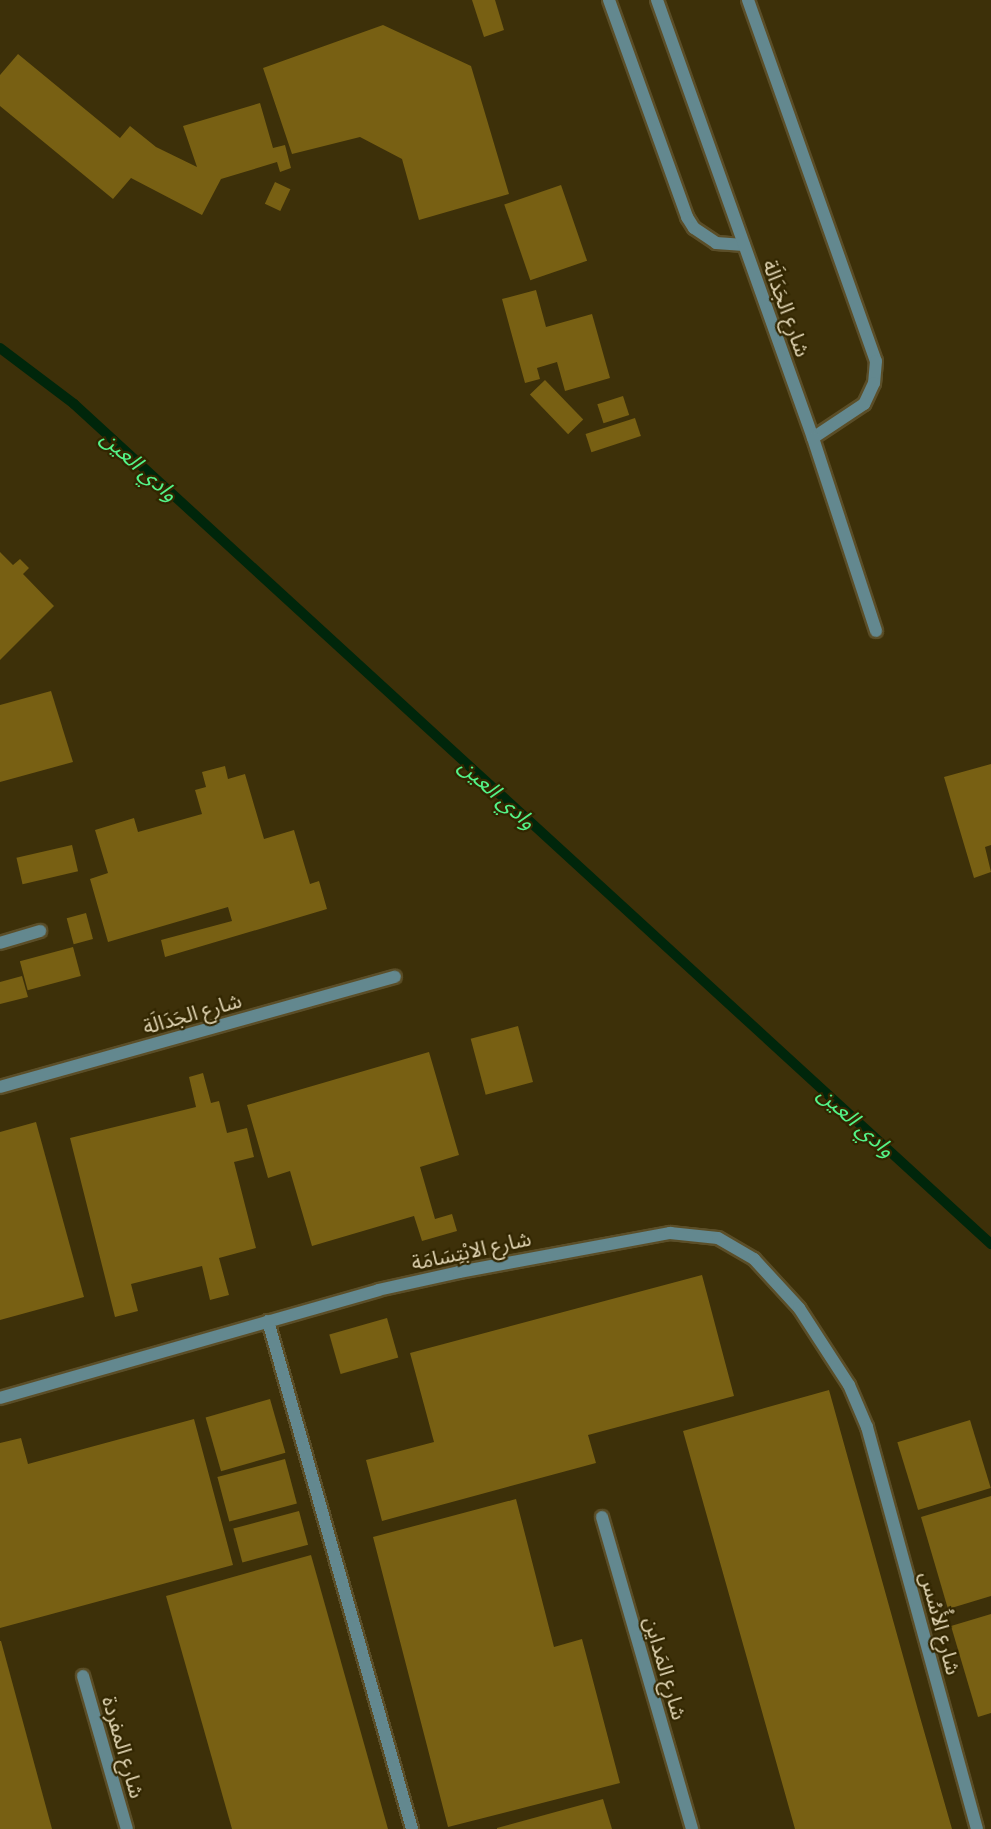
<!DOCTYPE html>
<meta charset="utf-8">
<style>
body{margin:0}
#map{position:relative;width:991px;height:1829px;overflow:hidden;background:#3d3009;font-family:Ubuntu,"Noto Sans Arabic",sans-serif}
div>[style]{position:absolute}
.stream>*{height:10px;margin:-5px;padding:0 5px;transform-origin:5px;border-radius:5px;background:#00260b}
.building>*{inset:0;background:#786013;transform-origin:0 0}
.roads{filter:drop-shadow(2px 0 #5b4e28) drop-shadow(-2px 0 #5b4e28) drop-shadow(0 2px #5b4e28) drop-shadow(0 -2px #5b4e28)}
.lane>*{height:12px;margin:-6px;padding:0 6px;transform-origin:6px;border-radius:6px;background:#63888f}
.street>*{height:12px;margin:-6px;padding:0 6px;transform-origin:6px;border-radius:6px;background:#63888f}
span{translate:-50% -50%;white-space:nowrap;text-align:center;line-height:1.15;-webkit-text-stroke:4.5px #322600;paint-order:stroke}
.street-label{font-size:21px;color:#e1d5b3}
.water-label{font-size:22px;color:#54f488;font-style:italic}
</style>
<div id="map">
<div class="stream">
<i style="left:0;top:348px;width:93px;rotate:37.1deg"></i>
<i style="left:74px;top:404px;width:1244px;rotate:42.49deg"></i>
</div>
<div class="building">
<i style="clip-path:polygon(472px 0,495px 0,504px 30px,484px 37px)"></i>
<i style="clip-path:polygon(383px 25px,471px 66px,509px 194px,419px 220px,402px 159px,360px 137px,292px 154px,263px 68px)"></i>
<i style="clip-path:polygon(18px 54px,120px 138px,130px 126px,156px 147px,197px 167px,183px 126px,260px 103px,273px 148px,285px 145px,291px 168px,280px 172px,277px 162px,221px 179px,202px 215px,131px 178px,113px 199px,0 106px,0 75px)"></i>
<i style="left:275px;top:182px;width:17px;height:24px;rotate:25deg"></i>
<i style="left:561px;top:185px;width:80px;height:60px;rotate:71deg"></i>
<i style="clip-path:polygon(536px 290px,546px 327px,592px 314px,610px 378px,565px 391px,557px 362px,537px 368px,540px 379px,525px 383px,502px 299px)"></i>
<i style="left:545px;top:380px;width:55px;height:21px;rotate:46deg"></i>
<i style="left:623px;top:396px;width:20px;height:27px;rotate:72deg"></i>
<i style="left:635px;top:418px;width:19px;height:52px;rotate:72deg"></i>
<i style="clip-path:polygon(0 552px,13px 565px,20px 559px,29px 568px,23px 574px,54px 606px,0 660px)"></i>
<i style="clip-path:polygon(51px 691px,73px 762px,0 782px,0 705px)"></i>
<i style="clip-path:polygon(991px 764px,991px 845px,985px 847px,991px 872px,974px 878px,944px 777px)"></i>
<i style="clip-path:polygon(225px 766px,228px 779px,245px 774px,264px 839px,294px 830px,310px 884px,319px 881px,327px 909px,165px 957px,161px 940px,232px 921px,228px 907px,108px 942px,90px 879px,108px 873px,95px 830px,134px 818px,138px 832px,202px 814px,195px 790px,206px 787px,202px 772px)"></i>
<i style="left:72px;top:845px;width:27px;height:57px;rotate:77deg"></i>
<i style="left:86px;top:913px;width:27px;height:20px;rotate:75deg"></i>
<i style="left:73px;top:947px;width:30px;height:55px;rotate:75deg"></i>
<i style="clip-path:polygon(22px 976px,28px 997px,0 1004px,0 982px)"></i>
<i style="left:518px;top:1026px;width:58px;height:49px;rotate:75deg"></i>
<i style="clip-path:polygon(429px 1052px,459px 1155px,420px 1167px,435px 1219px,452px 1214px,457px 1231px,422px 1241px,414px 1216px,312px 1246px,290px 1171px,268px 1178px,247px 1105px)"></i>
<i style="clip-path:polygon(203px 1073px,211px 1103px,219px 1101px,227px 1133px,247px 1128px,254px 1157px,234px 1162px,256px 1248px,219px 1258px,229px 1295px,210px 1300px,202px 1266px,131px 1284px,138px 1311px,115px 1317px,70px 1138px,196px 1107px,189px 1077px)"></i>
<i style="clip-path:polygon(36px 1122px,84px 1297px,0 1320px,0 1132px)"></i>
<i style="clip-path:polygon(702px 1275px,734px 1396px,588px 1435px,596px 1463px,382px 1521px,366px 1460px,434px 1442px,410px 1353px)"></i>
<i style="left:387px;top:1318px;width:41px;height:60px;rotate:74deg"></i>
<i style="clip-path:polygon(829px 1390px,918px 1710px,952px 1829px,795px 1829px,683px 1431px)"></i>
<i style="left:270px;top:1399px;width:56px;height:67px;rotate:74deg"></i>
<i style="clip-path:polygon(194px 1419px,233px 1565px,0 1628px,0 1443px,21px 1438px,28px 1464px)"></i>
<i style="left:970px;top:1420px;width:71px;height:76px;rotate:73deg"></i>
<i style="left:285px;top:1459px;width:46px;height:70px;rotate:75deg"></i>
<i style="clip-path:polygon(991px 1496px,991px 1596px,948px 1609px,921px 1517px)"></i>
<i style="clip-path:polygon(516px 1499px,554px 1647px,582px 1639px,620px 1783px,448px 1827px,373px 1537px)"></i>
<i style="left:299px;top:1511px;width:35px;height:68px;rotate:75deg"></i>
<i style="clip-path:polygon(311px 1555px,388px 1829px,232px 1829px,166px 1596px)"></i>
<i style="clip-path:polygon(991px 1614px,991px 1713px,978px 1717px,951px 1626px)"></i>
<i style="clip-path:polygon(0 1641px,1px 1641px,52px 1829px,0 1829px)"></i>
<i style="clip-path:polygon(603px 1799px,612px 1829px,497px 1829px,497px 1828px)"></i>
</div>
<div class="roads">
<div class="lane">
<i style="left:609px;top:0;width:231px;rotate:70.2deg"></i>
<i style="left:687px;top:217px;width:13px;rotate:58deg"></i>
<i style="left:694px;top:228px;width:27px;rotate:34deg"></i>
<i style="left:716px;top:243px;width:28px;rotate:4deg"></i>
<i style="left:748px;top:0;width:383px;rotate:70.5deg"></i>
<i style="left:876px;top:361px;width:22px;rotate:95deg"></i>
<i style="left:874px;top:383px;width:23px;rotate:115deg"></i>
<i style="left:864px;top:404px;width:61px;rotate:146.3deg"></i>
</div>
<div class="street">
<i style="left:657px;top:0;width:465px;rotate:70.4deg"></i>
<i style="left:813px;top:438px;width:203px;rotate:71.9deg"></i>
<i style="left:0;top:943px;width:42px;rotate:-16.7deg"></i>
<i style="left:0;top:1087px;width:410px;rotate:-15.6deg"></i>
<i style="left:268px;top:1321px;width:528px;rotate:74.17deg"></i>
<i style="left:0;top:1398px;width:393px;rotate:-15.9deg"></i>
<i style="left:378px;top:1290px;width:83px;rotate:-12.5deg"></i>
<i style="left:459px;top:1272px;width:215px;rotate:-10.5deg"></i>
<i style="left:670px;top:1233px;width:48px;rotate:5.9deg"></i>
<i style="left:718px;top:1238px;width:42px;rotate:30.3deg"></i>
<i style="left:754px;top:1259px;width:67px;rotate:47.4deg"></i>
<i style="left:799px;top:1308px;width:92px;rotate:57deg"></i>
<i style="left:849px;top:1385px;width:46px;rotate:66.8deg"></i>
<i style="left:867px;top:1427px;width:417px;rotate:74.7deg"></i>
<i style="left:602px;top:1517px;width:325px;rotate:73.9deg"></i>
<i style="left:83px;top:1676px;width:159px;rotate:74deg"></i>
</div>
</div>
<div class="street-label">
<span style="left:787px;top:308px;rotate:70deg">شارع الجَدَالَة</span>
<span style="left:192px;top:1013px;rotate:-16deg">شارع الجَدَالَة</span>
<span style="left:471px;top:1250px;rotate:-12deg">شارع الابْتِسَامَة</span>
<span style="left:941px;top:1623px;rotate:75deg">شارع الأُسُس</span>
<span style="left:666px;top:1668px;rotate:74deg">شارع المَداين</span>
<span style="left:124px;top:1747px;rotate:74deg">شارع المفردة</span>
</div>
<div class="water-label">
<span style="left:140px;top:465px;rotate:42deg">وادي العين</span>
<span style="left:498px;top:793px;rotate:42deg">وادي العين</span>
<span style="left:857px;top:1121px;rotate:42deg">وادي العين</span>
</div>
</div>
